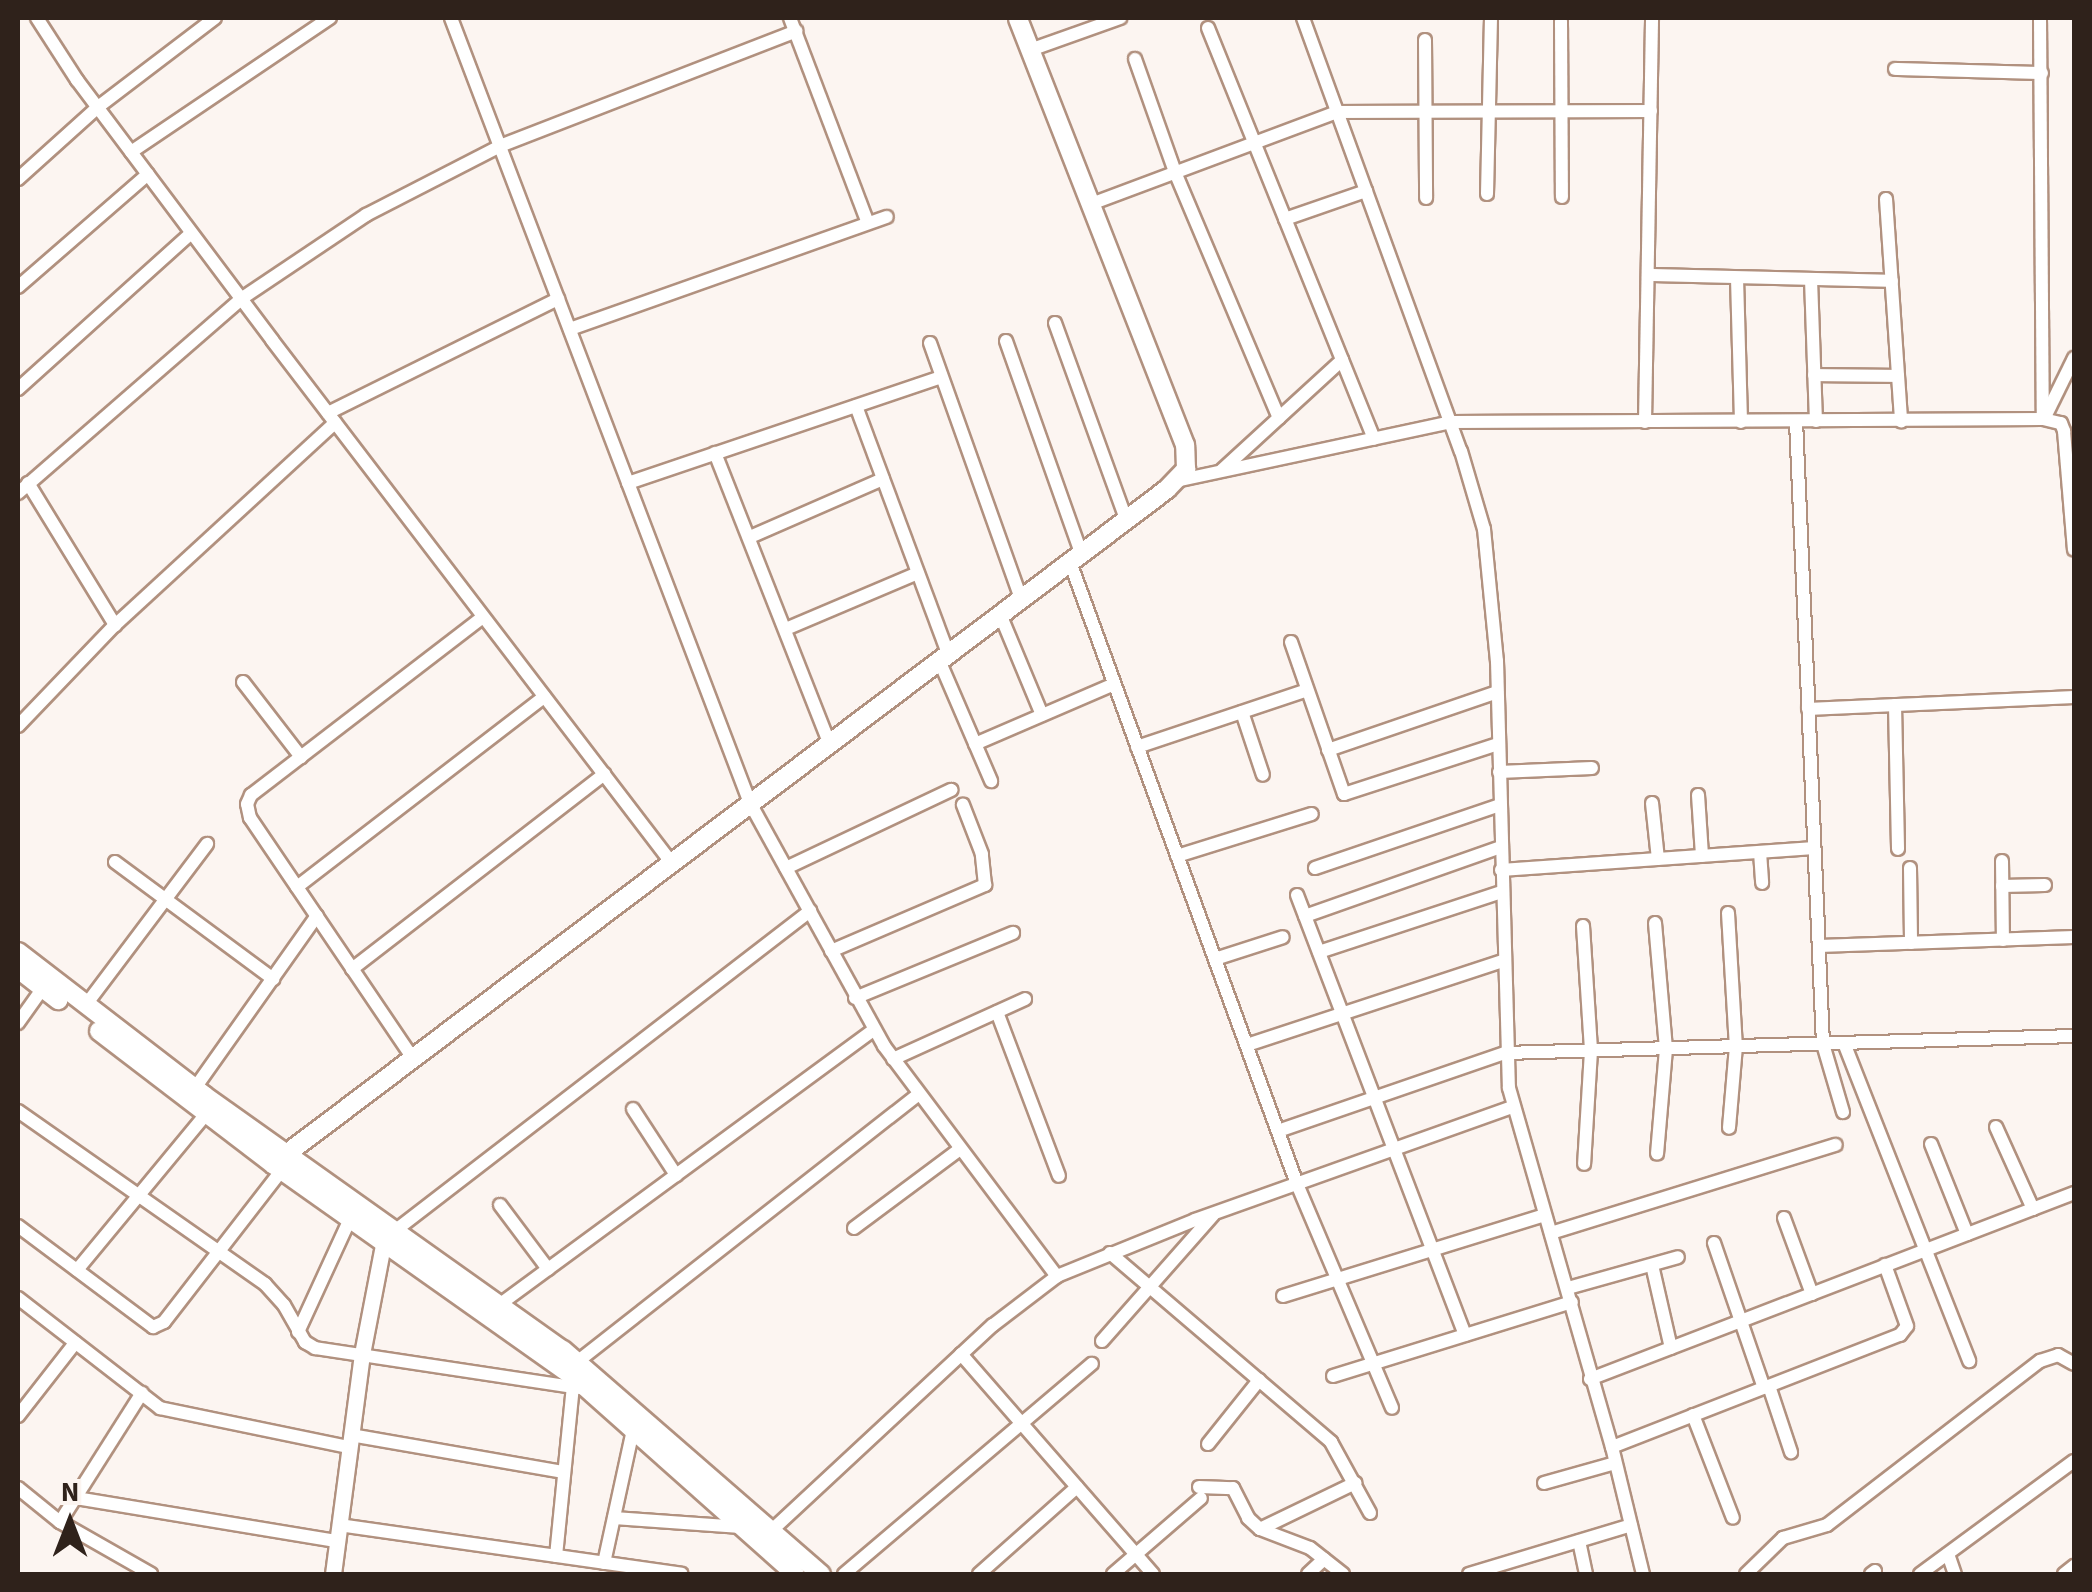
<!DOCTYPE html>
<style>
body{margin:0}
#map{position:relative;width:2092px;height:1592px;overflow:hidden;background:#fcf5f1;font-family:"Source Sans 3",sans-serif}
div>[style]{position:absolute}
.roads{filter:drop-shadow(2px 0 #b1917f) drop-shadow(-2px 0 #b1917f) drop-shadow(0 2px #b1917f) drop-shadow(0 -2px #b1917f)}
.minor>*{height:12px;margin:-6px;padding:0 6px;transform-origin:6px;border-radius:6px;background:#fff}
.tertiary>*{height:15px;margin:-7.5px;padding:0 7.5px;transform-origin:7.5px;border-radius:7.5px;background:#fff}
.secondary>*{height:18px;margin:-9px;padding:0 9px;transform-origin:9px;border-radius:9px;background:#fff}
span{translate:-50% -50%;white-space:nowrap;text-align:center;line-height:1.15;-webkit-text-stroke:8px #fcf5f1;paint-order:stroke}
.frame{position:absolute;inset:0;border:20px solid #2f221b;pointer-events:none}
.north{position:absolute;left:20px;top:1472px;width:100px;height:100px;-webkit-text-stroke:8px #fcf5f1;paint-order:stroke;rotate:0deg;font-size:28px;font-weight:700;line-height:40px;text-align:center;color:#2f221b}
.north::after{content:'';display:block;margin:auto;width:35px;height:45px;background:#2f221b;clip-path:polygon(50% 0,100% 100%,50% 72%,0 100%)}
</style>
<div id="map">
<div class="roads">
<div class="minor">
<i style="left:37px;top:18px;width:74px;rotate:57.2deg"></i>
<i style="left:77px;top:80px;width:325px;rotate:53.1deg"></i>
<i style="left:272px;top:340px;width:657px;rotate:52.61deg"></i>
<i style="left:451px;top:18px;width:840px;rotate:69.15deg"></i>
<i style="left:750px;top:803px;width:277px;rotate:61.1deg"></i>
<i style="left:884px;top:1046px;width:288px;rotate:53.1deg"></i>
<i style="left:790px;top:18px;width:219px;rotate:69.2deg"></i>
<i style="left:1303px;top:18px;width:461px;rotate:70deg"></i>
<i style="left:1461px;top:451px;width:81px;rotate:73.6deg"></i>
<i style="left:1484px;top:529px;width:133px;rotate:84.4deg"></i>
<i style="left:1497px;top:661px;width:427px;rotate:88.4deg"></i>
<i style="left:1509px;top:1088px;width:373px;rotate:74deg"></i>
<i style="left:1612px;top:1447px;width:131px;rotate:76.3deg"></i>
<i style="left:2040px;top:18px;width:401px;rotate:89.6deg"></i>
<i style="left:1561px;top:21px;width:176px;rotate:89.7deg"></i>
<i style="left:1208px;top:28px;width:443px;rotate:68deg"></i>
<i style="left:1425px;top:40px;width:158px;rotate:89.6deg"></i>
<i style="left:1030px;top:50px;width:96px;rotate:-19.6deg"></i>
<i style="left:1135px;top:59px;width:120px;rotate:70.5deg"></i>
<i style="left:1175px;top:172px;width:267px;rotate:67.1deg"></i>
<i style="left:1895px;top:69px;width:147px;rotate:1.6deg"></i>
<i style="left:131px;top:152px;width:240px;rotate:-34deg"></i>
<i style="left:18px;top:179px;width:108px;rotate:-42deg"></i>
<i style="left:98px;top:107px;width:147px;rotate:-37.3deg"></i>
<i style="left:1487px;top:194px;width:176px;rotate:-88.7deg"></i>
<i style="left:1886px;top:199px;width:223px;rotate:86.1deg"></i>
<i style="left:1091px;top:204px;width:263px;rotate:-20.5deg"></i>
<i style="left:1337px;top:112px;width:314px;rotate:-0.2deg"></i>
<i style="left:1285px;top:219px;width:86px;rotate:-19.1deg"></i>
<i style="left:1648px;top:275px;width:244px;rotate:1.4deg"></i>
<i style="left:1737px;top:278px;width:144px;rotate:88.4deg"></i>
<i style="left:1811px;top:279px;width:142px;rotate:88deg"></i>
<i style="left:18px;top:287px;width:172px;rotate:-41deg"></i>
<i style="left:1055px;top:323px;width:208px;rotate:70.1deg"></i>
<i style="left:570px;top:329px;width:336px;rotate:-19.5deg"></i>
<i style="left:1006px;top:341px;width:225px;rotate:70.5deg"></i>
<i style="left:930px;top:343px;width:272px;rotate:70.4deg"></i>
<i style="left:1814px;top:375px;width:84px;rotate:0.7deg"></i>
<i style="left:18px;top:389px;width:233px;rotate:-42deg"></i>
<i style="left:856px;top:406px;width:265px;rotate:69.6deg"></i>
<i style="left:328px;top:413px;width:257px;rotate:-26.4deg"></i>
<i style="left:2045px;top:417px;width:66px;rotate:-63.8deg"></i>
<i style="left:1796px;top:421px;width:624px;rotate:87.52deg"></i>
<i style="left:1823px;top:1044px;width:71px;rotate:73.6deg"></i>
<i style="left:1645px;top:422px;width:404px;rotate:-89deg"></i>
<i style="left:715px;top:453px;width:312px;rotate:68.5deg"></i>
<i style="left:1222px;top:470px;width:163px;rotate:-42.5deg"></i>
<i style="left:1176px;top:481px;width:281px;rotate:-12.1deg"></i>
<i style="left:1451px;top:422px;width:592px;rotate:-0.29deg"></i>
<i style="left:2043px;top:419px;width:18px;rotate:13deg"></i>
<i style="left:2061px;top:423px;width:9px;rotate:69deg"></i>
<i style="left:2064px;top:431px;width:119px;rotate:85.2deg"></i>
<i style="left:28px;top:483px;width:167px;rotate:58.5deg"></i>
<i style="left:628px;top:483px;width:330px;rotate:-18.7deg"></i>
<i style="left:18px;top:493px;width:296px;rotate:-41deg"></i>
<i style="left:241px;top:299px;width:151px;rotate:-33.9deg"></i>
<i style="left:366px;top:215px;width:151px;rotate:-27.2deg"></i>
<i style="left:500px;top:146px;width:318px;rotate:-21.2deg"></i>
<i style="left:750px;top:537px;width:145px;rotate:-23.6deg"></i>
<i style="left:1070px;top:562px;width:662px;rotate:69.95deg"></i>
<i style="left:1297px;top:1184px;width:243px;rotate:67deg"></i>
<i style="left:1000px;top:614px;width:109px;rotate:67.4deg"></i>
<i style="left:786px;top:629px;width:143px;rotate:-23deg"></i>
<i style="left:1291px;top:642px;width:161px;rotate:70.8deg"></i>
<i style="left:1344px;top:794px;width:162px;rotate:-18deg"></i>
<i style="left:939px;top:660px;width:132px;rotate:66.7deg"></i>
<i style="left:243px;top:682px;width:95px;rotate:52.3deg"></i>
<i style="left:1895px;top:705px;width:144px;rotate:88.8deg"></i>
<i style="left:1808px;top:709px;width:266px;rotate:-2.6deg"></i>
<i style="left:1242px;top:712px;width:66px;rotate:71.6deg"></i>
<i style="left:18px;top:726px;width:140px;rotate:-46.2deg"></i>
<i style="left:115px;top:625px;width:299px;rotate:-42.6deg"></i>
<i style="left:975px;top:744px;width:151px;rotate:-23.3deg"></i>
<i style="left:1137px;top:747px;width:179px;rotate:-18.5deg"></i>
<i style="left:1328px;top:750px;width:179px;rotate:-18.9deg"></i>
<i style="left:1499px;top:772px;width:93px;rotate:-2.5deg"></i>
<i style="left:1698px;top:795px;width:61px;rotate:86.2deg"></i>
<i style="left:1652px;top:803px;width:56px;rotate:83.9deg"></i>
<i style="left:1760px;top:852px;width:31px;rotate:86deg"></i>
<i style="left:1177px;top:856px;width:141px;rotate:-17.3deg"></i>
<i style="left:2002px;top:861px;width:79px;rotate:89.3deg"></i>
<i style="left:115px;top:862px;width:197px;rotate:36.5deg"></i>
<i style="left:786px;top:868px;width:183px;rotate:-25.3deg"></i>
<i style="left:1315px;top:868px;width:195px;rotate:-18.8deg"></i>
<i style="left:1910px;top:868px;width:75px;rotate:89.2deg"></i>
<i style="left:1501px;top:870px;width:314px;rotate:-4deg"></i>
<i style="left:2002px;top:886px;width:43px;rotate:-1.3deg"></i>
<i style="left:297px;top:887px;width:312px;rotate:-37.6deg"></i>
<i style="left:1297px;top:895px;width:471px;rotate:69.1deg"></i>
<i style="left:1728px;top:913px;width:133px;rotate:86.6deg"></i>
<i style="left:1736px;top:1046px;width:82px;rotate:94.9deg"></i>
<i style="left:1305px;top:916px;width:208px;rotate:-19.4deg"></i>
<i style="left:1655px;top:923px;width:126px;rotate:85deg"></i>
<i style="left:1666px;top:1049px;width:105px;rotate:94.9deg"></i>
<i style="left:1583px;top:926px;width:125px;rotate:86.3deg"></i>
<i style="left:1591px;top:1051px;width:113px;rotate:93.5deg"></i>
<i style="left:1819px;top:946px;width:255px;rotate:-2deg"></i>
<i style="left:831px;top:951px;width:168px;rotate:-23.2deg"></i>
<i style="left:985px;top:885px;width:31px;rotate:-96deg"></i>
<i style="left:982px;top:854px;width:53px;rotate:-111.2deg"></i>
<i style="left:1319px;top:952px;width:192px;rotate:-18.2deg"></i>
<i style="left:1215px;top:959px;width:71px;rotate:-17.9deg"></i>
<i style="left:352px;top:969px;width:319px;rotate:-37.7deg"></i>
<i style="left:855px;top:998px;width:171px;rotate:-22.4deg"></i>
<i style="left:85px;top:1006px;width:203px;rotate:-53deg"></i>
<i style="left:997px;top:1012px;width:175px;rotate:69.3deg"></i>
<i style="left:18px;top:1023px;width:43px;rotate:-54.5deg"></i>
<i style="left:1844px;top:1043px;width:342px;rotate:68.5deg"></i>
<i style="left:1247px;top:1045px;width:269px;rotate:-18.2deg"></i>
<i style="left:412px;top:1057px;width:289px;rotate:-124.1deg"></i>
<i style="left:250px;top:818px;width:14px;rotate:-102deg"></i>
<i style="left:247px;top:804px;width:10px;rotate:-66deg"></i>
<i style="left:251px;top:795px;width:292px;rotate:-37.5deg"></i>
<i style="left:893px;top:1059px;width:145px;rotate:-24.4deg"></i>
<i style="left:195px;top:1088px;width:211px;rotate:-54.7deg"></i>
<i style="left:633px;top:1109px;width:79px;rotate:56.9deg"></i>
<i style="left:18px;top:1111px;width:302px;rotate:35deg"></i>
<i style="left:265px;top:1284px;width:28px;rotate:48deg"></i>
<i style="left:284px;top:1305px;width:43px;rotate:60.4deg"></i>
<i style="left:305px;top:1342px;width:12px;rotate:31deg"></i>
<i style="left:315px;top:1348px;width:274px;rotate:8.6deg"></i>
<i style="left:1996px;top:1127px;width:90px;rotate:65.7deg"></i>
<i style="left:1278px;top:1131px;width:240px;rotate:-19deg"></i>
<i style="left:1505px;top:1053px;width:569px;rotate:-1.71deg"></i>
<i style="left:1931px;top:1144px;width:97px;rotate:68.2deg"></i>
<i style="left:500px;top:1205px;width:80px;rotate:53.1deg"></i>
<i style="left:1784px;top:1218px;width:81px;rotate:69.8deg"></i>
<i style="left:18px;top:1226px;width:169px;rotate:36.8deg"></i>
<i style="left:153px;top:1327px;width:12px;rotate:-24deg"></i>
<i style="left:164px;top:1322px;width:192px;rotate:-52.2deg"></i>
<i style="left:854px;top:1228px;width:132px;rotate:-36.7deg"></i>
<i style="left:392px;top:1233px;width:528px;rotate:-37.61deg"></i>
<i style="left:1551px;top:1233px;width:298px;rotate:-17.2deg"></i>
<i style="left:1714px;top:1243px;width:153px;rotate:71deg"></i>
<i style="left:1110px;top:1253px;width:291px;rotate:40.5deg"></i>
<i style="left:1331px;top:1442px;width:81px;rotate:61.2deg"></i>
<i style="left:1652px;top:1265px;width:85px;rotate:77.1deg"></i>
<i style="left:77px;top:1270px;width:202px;rotate:-50.4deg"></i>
<i style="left:1568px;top:1288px;width:114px;rotate:-15.7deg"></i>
<i style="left:1283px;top:1296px;width:274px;rotate:-17.2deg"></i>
<i style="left:18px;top:1298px;width:180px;rotate:37.8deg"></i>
<i style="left:160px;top:1408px;width:193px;rotate:11.7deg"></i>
<i style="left:499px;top:1305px;width:465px;rotate:-36.3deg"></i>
<i style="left:298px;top:1332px;width:127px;rotate:-65.3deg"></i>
<i style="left:1102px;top:1341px;width:168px;rotate:-48.6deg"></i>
<i style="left:961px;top:1354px;width:292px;rotate:48.9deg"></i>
<i style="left:577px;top:1362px;width:434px;rotate:-38.1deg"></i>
<i style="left:1333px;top:1376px;width:250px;rotate:-17.2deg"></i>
<i style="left:1590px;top:1379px;width:519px;rotate:-21.02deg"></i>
<i style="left:1769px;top:1386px;width:70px;rotate:71.6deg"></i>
<i style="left:1693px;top:1415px;width:110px;rotate:68.8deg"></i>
<i style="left:18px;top:1416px;width:93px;rotate:-52deg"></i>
<i style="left:351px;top:1435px;width:216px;rotate:9.9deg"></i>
<i style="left:1208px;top:1444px;width:82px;rotate:-51.4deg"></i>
<i style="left:1612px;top:1447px;width:309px;rotate:-21.3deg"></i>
<i style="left:1900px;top:1335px;width:11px;rotate:-52deg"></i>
<i style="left:1907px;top:1326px;width:65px;rotate:-109.8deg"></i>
<i style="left:1544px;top:1483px;width:74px;rotate:-15.7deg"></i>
<i style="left:1199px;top:1487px;width:34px;rotate:2deg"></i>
<i style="left:1233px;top:1488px;width:34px;rotate:63deg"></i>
<i style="left:1248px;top:1518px;width:16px;rotate:43deg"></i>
<i style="left:1260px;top:1529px;width:53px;rotate:20.8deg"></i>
<i style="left:1310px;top:1548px;width:42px;rotate:38.2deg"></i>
<i style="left:18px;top:1488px;width:54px;rotate:39deg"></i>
<i style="left:60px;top:1522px;width:105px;rotate:29.7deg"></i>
<i style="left:76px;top:1498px;width:265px;rotate:9.4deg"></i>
<i style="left:614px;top:1518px;width:127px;rotate:4.1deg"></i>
<i style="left:60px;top:1522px;width:153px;rotate:-57.6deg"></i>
<i style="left:339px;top:1525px;width:346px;rotate:8.1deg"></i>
<i style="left:1260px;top:1529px;width:106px;rotate:-25.8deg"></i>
<i style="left:771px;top:1531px;width:303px;rotate:-42.9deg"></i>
<i style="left:993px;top:1325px;width:81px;rotate:-37.4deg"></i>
<i style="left:1057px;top:1276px;width:149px;rotate:-22.1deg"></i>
<i style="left:1195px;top:1220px;width:337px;rotate:-19.6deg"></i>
<i style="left:1579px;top:1541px;width:34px;rotate:78deg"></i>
<i style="left:1948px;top:1554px;width:21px;rotate:71deg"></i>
<i style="left:556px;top:1556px;width:170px;rotate:-84.3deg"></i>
<i style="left:604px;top:1563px;width:136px;rotate:-77.7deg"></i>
<i style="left:844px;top:1574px;width:325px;rotate:-40.3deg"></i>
<i style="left:979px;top:1574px;width:131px;rotate:-41.6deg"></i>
<i style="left:1113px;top:1574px;width:116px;rotate:-40.8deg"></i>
<i style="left:1308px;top:1574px;width:22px;rotate:-43deg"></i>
<i style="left:1469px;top:1574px;width:169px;rotate:-16.8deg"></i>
<i style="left:1746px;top:1574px;width:52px;rotate:-44.2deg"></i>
<i style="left:1783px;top:1538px;width:46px;rotate:-16.5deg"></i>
<i style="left:1827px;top:1525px;width:269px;rotate:-37.6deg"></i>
<i style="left:2040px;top:1361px;width:19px;rotate:-18deg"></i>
<i style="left:2058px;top:1355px;width:18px;rotate:29deg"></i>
<i style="left:1871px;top:1574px;width:5px;rotate:-37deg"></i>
<i style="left:1920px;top:1574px;width:191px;rotate:-36.3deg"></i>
<i style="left:2064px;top:1574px;width:13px;rotate:-39deg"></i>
</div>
<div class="tertiary">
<i style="left:333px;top:1574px;width:222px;rotate:-82.5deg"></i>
<i style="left:362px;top:1354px;width:116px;rotate:-79.1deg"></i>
</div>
<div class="secondary">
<i style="left:18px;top:952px;width:236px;rotate:37.6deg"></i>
<i style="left:205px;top:1096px;width:439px;rotate:35.4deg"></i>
<i style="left:563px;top:1350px;width:342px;rotate:41deg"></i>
<i style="left:18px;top:969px;width:51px;rotate:37.8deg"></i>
<i style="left:99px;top:1031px;width:219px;rotate:37.4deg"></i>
<i style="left:273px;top:1164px;width:369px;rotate:35.3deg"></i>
<i style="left:574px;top:1377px;width:296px;rotate:41.7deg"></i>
<i style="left:273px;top:1164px;width:1120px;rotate:-37.05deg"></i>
<i style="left:1167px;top:489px;width:28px;rotate:-46deg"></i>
<i style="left:1186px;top:469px;width:24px;rotate:-92deg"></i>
<i style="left:1185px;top:445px;width:458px;rotate:-111.4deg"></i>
</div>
</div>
<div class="frame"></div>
<div class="north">N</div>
</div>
